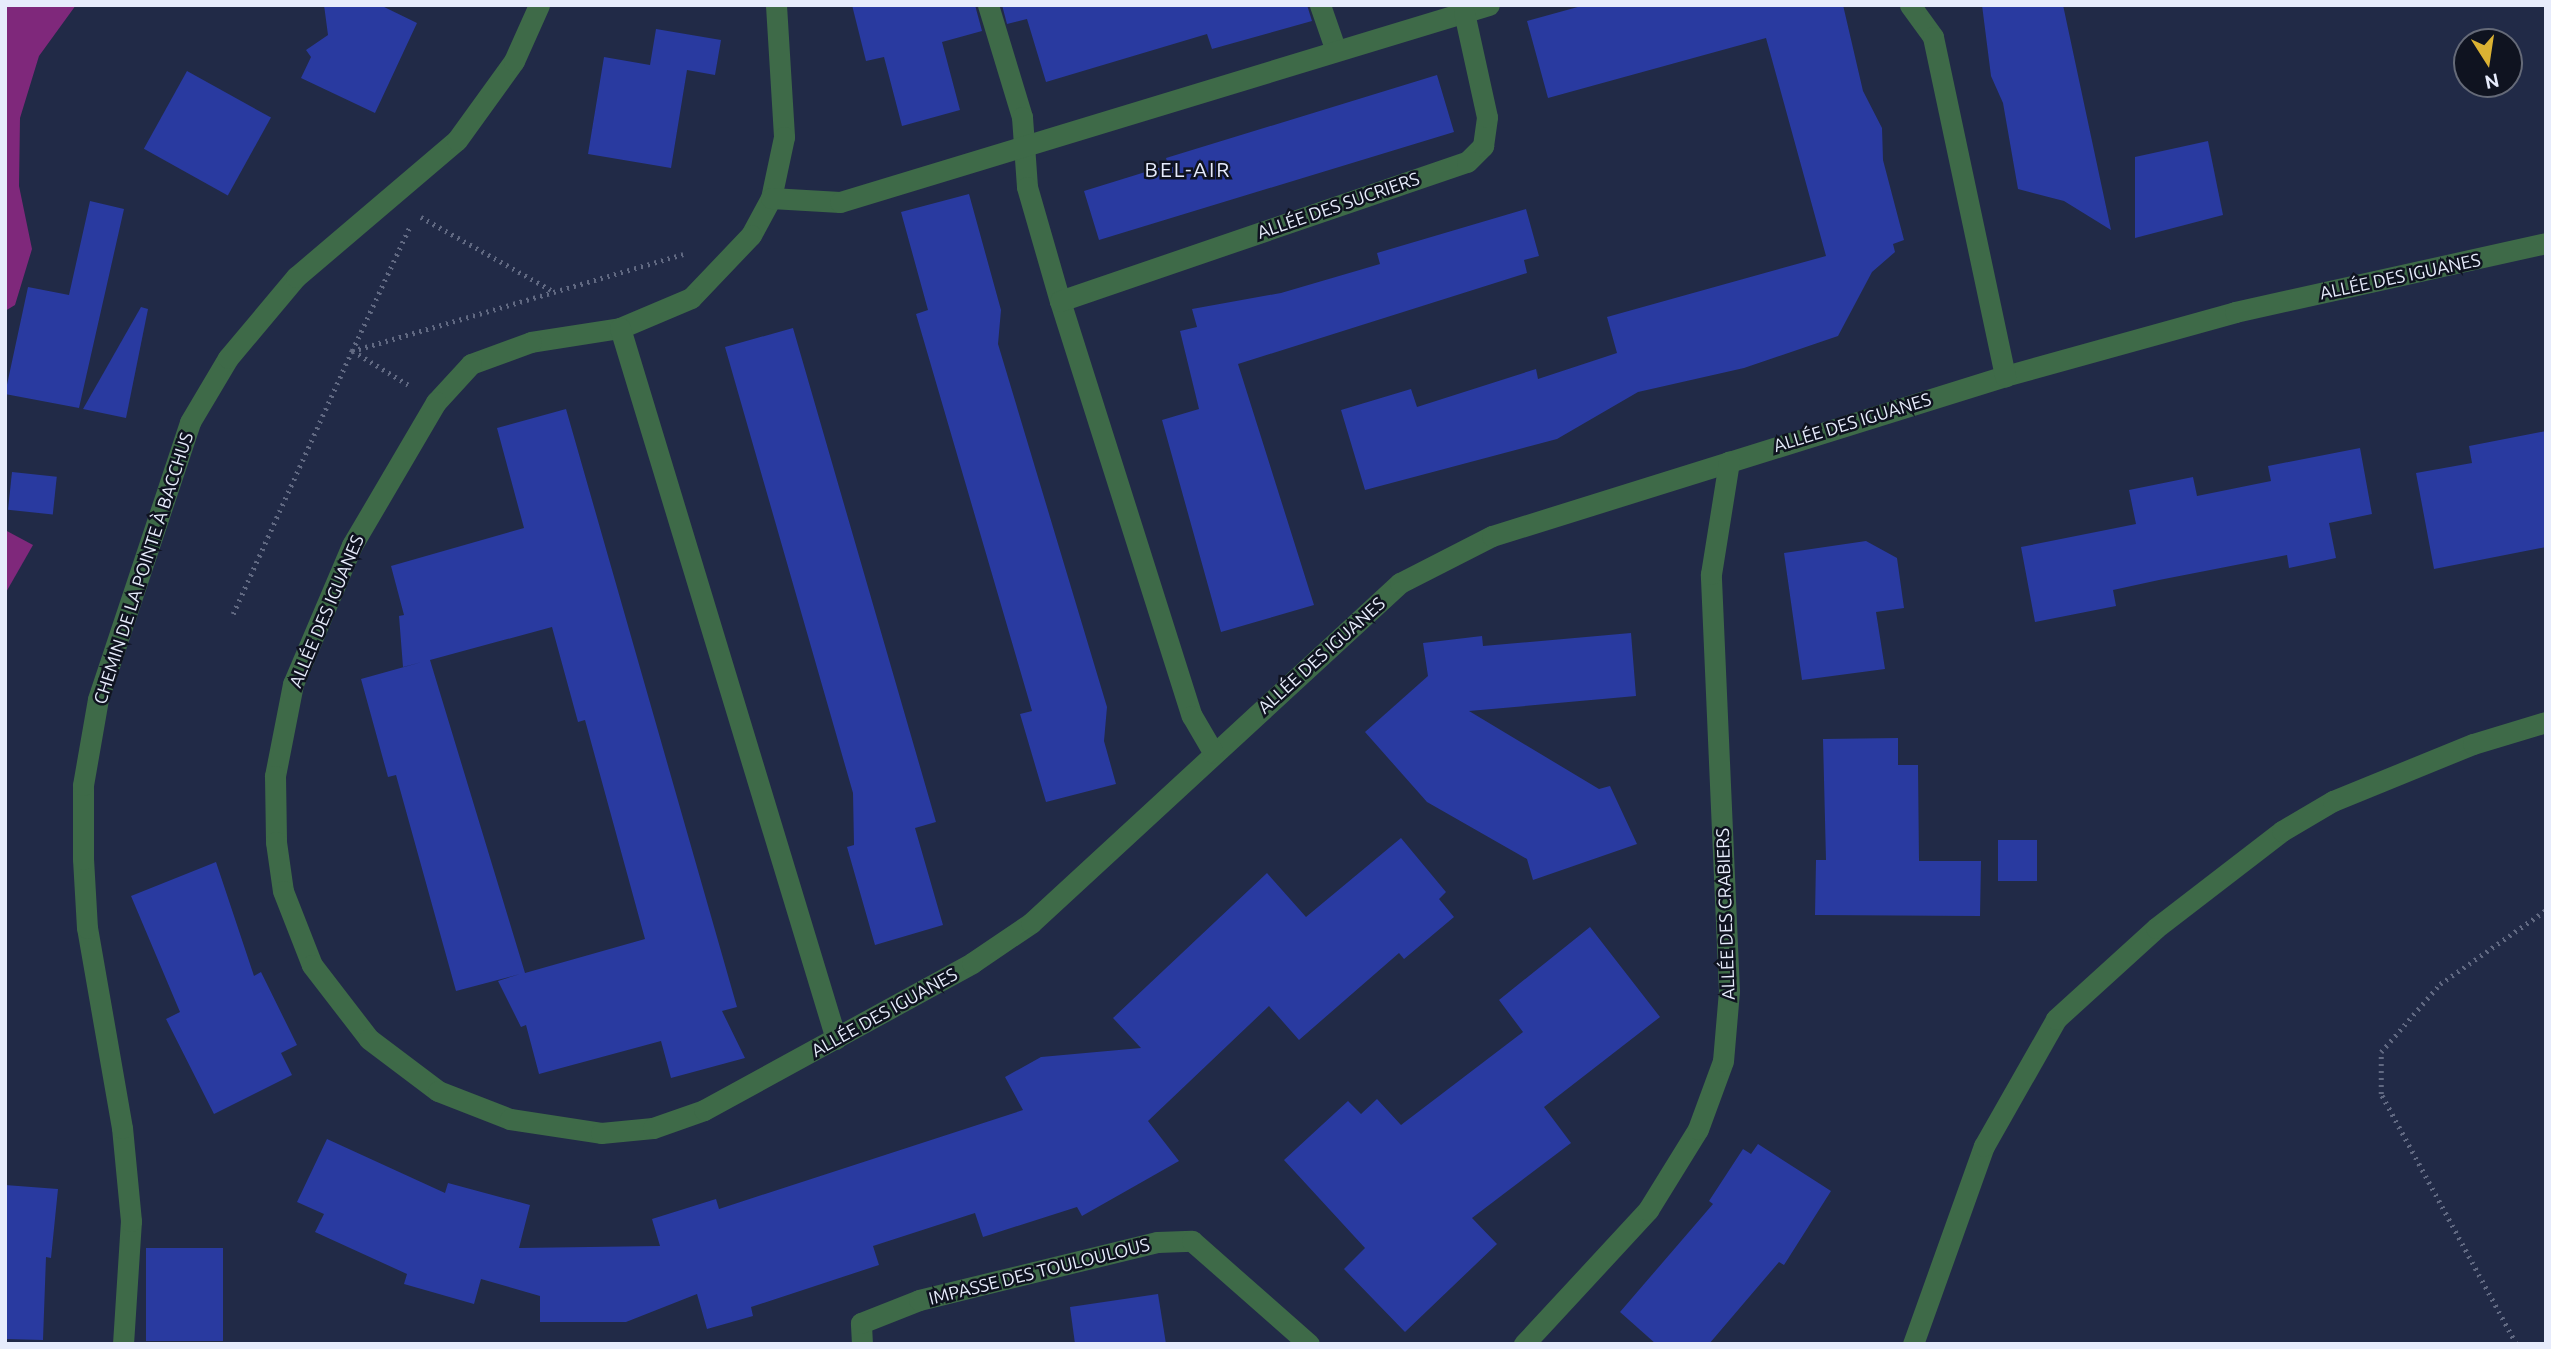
<!DOCTYPE html>
<meta charset="utf-8">
<style>
body{margin:0}
#map{position:relative;width:2551px;height:1349px;overflow:hidden;background:#212a47;font-family:Ubuntu,sans-serif}
div>[style]{position:absolute}
.green>*{inset:0;background:#7f287b}
.building>*{inset:0;background:#293aa0;transform-origin:0 0}
.path>*{height:4.5px;margin-top:-2.25px;transform-origin:0;background:repeating-linear-gradient(90deg,#616982 0 2px,transparent 0 7px)}
.minor>*{height:21px;margin:-10.5px;padding:0 10.5px;transform-origin:10.5px;border-radius:10.5px;background:#3e6a48}
span{translate:-50% -50%;white-space:nowrap;text-align:center;line-height:1.15;-webkit-text-stroke:5px #0f1320;paint-order:stroke}
.street-label{font-size:18px;color:#e7ecfc}
.quarter-label{font-size:21px;color:#e7ecfc;letter-spacing:2px}
.frame{position:absolute;inset:0;border:7px solid #e7ecfc;pointer-events:none}
.north{position:absolute;left:2453px;top:28px;width:70px;height:70px;box-sizing:border-box;background:#0f1320;border:2px solid #656a78;border-radius:50%;rotate:168deg;font-size:19px;font-weight:700;line-height:28px;text-align:center;color:#e7ecfc}
.north::after{content:'';display:block;margin:auto;width:24px;height:32px;background:#dbb233;clip-path:polygon(50% 0,100% 100%,50% 72%,0 100%)}
</style>
<div id="map">
<div class="green">
<i style="clip-path:polygon(5px 5px,76px 5px,39px 56px,20px 118px,19px 186px,32px 249px,15px 305px,5px 311px)"></i>
<i style="clip-path:polygon(5px 530px,33px 545px,5px 594px)"></i>
</div>
<div class="building">
<i style="clip-path:polygon(324px 5px,380px 5px,417px 23px,375px 113px,301px 78px,311px 57px,306px 50px,328px 35px)"></i>
<i style="clip-path:polygon(852px 5px,975px 5px,982px 31px,942px 42px,960px 110px,902px 126px,884px 57px,866px 61px)"></i>
<i style="clip-path:polygon(1002px 5px,1307px 5px,1312px 21px,1212px 49px,1207px 34px,1046px 82px,1027px 19px,1007px 24px)"></i>
<i style="clip-path:polygon(1585px 5px,1843px 5px,1863px 91px,1882px 128px,1883px 160px,1904px 240px,1893px 244px,1895px 252px,1872px 272px,1838px 336px,1744px 368px,1638px 392px,1557px 439px,1365px 490px,1341px 410px,1411px 389px,1417px 407px,1536px 369px,1538px 379px,1617px 353px,1607px 317px,1826px 256px,1766px 38px,1548px 98px,1527px 21px)"></i>
<i style="clip-path:polygon(1982px 5px,2063px 5px,2111px 230px,2064px 201px,2018px 189px,2003px 103px,1991px 76px)"></i>
<i style="clip-path:polygon(656px 29px,721px 40px,715px 75px,687px 70px,671px 168px,588px 154px,604px 57px,650px 65px)"></i>
<i style="left:187px;top:71px;width:96px;height:89px;rotate:29deg"></i>
<i style="clip-path:polygon(1437px 75px,1454px 132px,1099px 240px,1084px 191px,1168px 165px,1166px 158px)"></i>
<i style="clip-path:polygon(2208px 141px,2223px 215px,2135px 238px,2135px 157px)"></i>
<i style="clip-path:polygon(969px 194px,1001px 310px,998px 344px,1107px 707px,1104px 741px,1116px 784px,1046px 802px,1020px 714px,1032px 711px,916px 314px,928px 310px,901px 212px)"></i>
<i style="clip-path:polygon(90px 201px,124px 209px,79px 408px,5px 394px,28px 287px,69px 295px)"></i>
<i style="clip-path:polygon(1526px 209px,1539px 256px,1524px 260px,1527px 273px,1238px 364px,1314px 605px,1221px 632px,1162px 420px,1199px 409px,1180px 331px,1197px 327px,1192px 309px,1281px 293px,1380px 264px,1377px 253px)"></i>
<i style="clip-path:polygon(141px 307px,148px 309px,126px 418px,83px 409px)"></i>
<i style="clip-path:polygon(793px 328px,936px 822px,915px 828px,943px 925px,875px 945px,847px 847px,854px 845px,853px 793px,725px 347px)"></i>
<i style="clip-path:polygon(evenodd,566px 409px,737px 1007px,722px 1011px,745px 1058px,671px 1078px,661px 1041px,539px 1074px,526px 1025px,521px 1027px,498px 981px,520px 974px,456px 991px,396px 775px,388px 777px,361px 679px,422px 662px,403px 667px,399px 616px,404px 615px,391px 566px,524px 528px,497px 428px,566px 409px,552px 627px,578px 722px,585px 720px,645px 939px,525px 973px,430px 660px,552px 627px)"></i>
<i style="clip-path:polygon(2546px 431px,2546px 547px,2434px 569px,2416px 473px,2472px 463px,2469px 446px)"></i>
<i style="clip-path:polygon(2360px 448px,2372px 514px,2329px 523px,2336px 558px,2289px 568px,2287px 555px,2159px 580px,2113px 590px,2116px 606px,2035px 622px,2021px 547px,2136px 524px,2129px 490px,2193px 477px,2197px 496px,2271px 481px,2268px 466px)"></i>
<i style="left:12px;top:472px;width:45px;height:38px;rotate:6deg"></i>
<i style="clip-path:polygon(1866px 541px,1897px 558px,1904px 608px,1876px 612px,1885px 669px,1802px 680px,1784px 553px)"></i>
<i style="clip-path:polygon(1631px 633px,1636px 696px,1469px 711px,1599px 789px,1610px 786px,1637px 844px,1533px 880px,1527px 859px,1427px 802px,1365px 732px,1428px 676px,1423px 643px,1482px 636px,1483px 646px)"></i>
<i style="clip-path:polygon(1898px 738px,1898px 765px,1918px 765px,1919px 861px,1981px 861px,1980px 916px,1815px 915px,1816px 860px,1826px 860px,1823px 739px)"></i>
<i style="clip-path:polygon(1401px 838px,1446px 892px,1439px 899px,1454px 917px,1404px 959px,1399px 953px,1299px 1040px,1269px 1006px,1148px 1121px,1179px 1161px,1082px 1216px,1077px 1207px,983px 1237px,975px 1213px,873px 1246px,879px 1265px,751px 1307px,753px 1316px,707px 1329px,697px 1294px,626px 1322px,540px 1322px,540px 1296px,481px 1279px,474px 1304px,404px 1284px,407px 1274px,315px 1232px,324px 1214px,297px 1202px,327px 1139px,445px 1193px,448px 1183px,530px 1205px,519px 1248px,660px 1246px,652px 1219px,716px 1199px,719px 1209px,1023px 1110px,1005px 1077px,1041px 1057px,1141px 1048px,1113px 1018px,1267px 873px,1306px 917px)"></i>
<i style="left:1998px;top:840px;width:39px;height:41px"></i>
<i style="clip-path:polygon(216px 862px,254px 976px,261px 972px,297px 1045px,281px 1053px,292px 1075px,214px 1114px,166px 1019px,180px 1012px,131px 896px)"></i>
<i style="clip-path:polygon(1590px 927px,1660px 1017px,1544px 1107px,1571px 1143px,1472px 1218px,1497px 1244px,1405px 1332px,1344px 1269px,1365px 1248px,1284px 1160px,1348px 1101px,1361px 1114px,1377px 1099px,1401px 1125px,1523px 1032px,1499px 1000px)"></i>
<i style="clip-path:polygon(1758px 1144px,1831px 1191px,1784px 1265px,1779px 1262px,1709px 1344px,1656px 1344px,1620px 1312px,1713px 1204px,1709px 1201px,1743px 1149px,1751px 1154px)"></i>
<i style="clip-path:polygon(5px 1185px,58px 1189px,51px 1258px,46px 1257px,43px 1340px,5px 1339px)"></i>
<i style="left:146px;top:1248px;width:77px;height:93px"></i>
<i style="clip-path:polygon(1158px 1294px,1166px 1344px,1075px 1344px,1070px 1307px)"></i>
</div>
<div class="path">
<i style="left:421px;top:217px;width:149px;rotate:29.3deg"></i>
<i style="left:408px;top:385px;width:66px;rotate:-148.7deg"></i>
<i style="left:352px;top:351px;width:136px;rotate:-65.1deg"></i>
<i style="left:233px;top:614px;width:289px;rotate:-65.7deg"></i>
<i style="left:352px;top:351px;width:345px;rotate:-16.3deg"></i>
<i style="left:2516px;top:1344px;width:284px;rotate:-118.4deg"></i>
<i style="left:2381px;top:1094px;width:42px;rotate:-90deg"></i>
<i style="left:2381px;top:1052px;width:90px;rotate:-49.1deg"></i>
<i style="left:2440px;top:984px;width:129px;rotate:-34.9deg"></i>
</div>
<div class="minor">
<i style="left:776px;top:5px;width:132px;rotate:86.5deg"></i>
<i style="left:784px;top:137px;width:62px;rotate:102deg"></i>
<i style="left:771px;top:198px;width:42px;rotate:118.4deg"></i>
<i style="left:751px;top:235px;width:87px;rotate:133.6deg"></i>
<i style="left:691px;top:298px;width:77px;rotate:157.1deg"></i>
<i style="left:620px;top:328px;width:90px;rotate:171.1deg"></i>
<i style="left:531px;top:342px;width:64px;rotate:159.9deg"></i>
<i style="left:471px;top:364px;width:52px;rotate:132.6deg"></i>
<i style="left:436px;top:402px;width:166px;rotate:120.4deg"></i>
<i style="left:352px;top:545px;width:151px;rotate:113deg"></i>
<i style="left:293px;top:684px;width:94px;rotate:101.1deg"></i>
<i style="left:275px;top:776px;width:66px;rotate:89.1deg"></i>
<i style="left:276px;top:842px;width:49px;rotate:81.9deg"></i>
<i style="left:283px;top:891px;width:79px;rotate:68.6deg"></i>
<i style="left:312px;top:965px;width:93px;rotate:52.4deg"></i>
<i style="left:369px;top:1039px;width:86px;rotate:37deg"></i>
<i style="left:438px;top:1091px;width:77px;rotate:21.3deg"></i>
<i style="left:510px;top:1119px;width:92px;rotate:8.7deg"></i>
<i style="left:601px;top:1133px;width:52px;rotate:-5.5deg"></i>
<i style="left:653px;top:1128px;width:54px;rotate:-19.4deg"></i>
<i style="left:704px;top:1110px;width:306px;rotate:-28.7deg"></i>
<i style="left:972px;top:963px;width:71px;rotate:-34.1deg"></i>
<i style="left:1031px;top:923px;width:502px;rotate:-42.66deg"></i>
<i style="left:1400px;top:583px;width:103px;rotate:-27.1deg"></i>
<i style="left:1492px;top:536px;width:537px;rotate:-17.32deg"></i>
<i style="left:2005px;top:376px;width:239px;rotate:-15.5deg"></i>
<i style="left:2235px;top:312px;width:319px;rotate:-12.5deg"></i>
<i style="left:988px;top:5px;width:117px;rotate:73.1deg"></i>
<i style="left:1022px;top:117px;width:70px;rotate:85.9deg"></i>
<i style="left:1027px;top:187px;width:119px;rotate:73.9deg"></i>
<i style="left:1060px;top:301px;width:435px;rotate:72.4deg"></i>
<i style="left:1192px;top:716px;width:42px;rotate:59.7deg"></i>
<i style="left:1320px;top:5px;width:46px;rotate:70.8deg"></i>
<i style="left:1910px;top:5px;width:39px;rotate:54deg"></i>
<i style="left:1933px;top:37px;width:347px;rotate:78deg"></i>
<i style="left:771px;top:198px;width:69px;rotate:3.3deg"></i>
<i style="left:840px;top:202px;width:678px;rotate:-16.89deg"></i>
<i style="left:1060px;top:301px;width:430px;rotate:-18.9deg"></i>
<i style="left:1467px;top:162px;width:23px;rotate:-45deg"></i>
<i style="left:1483px;top:146px;width:29px;rotate:-82deg"></i>
<i style="left:1487px;top:117px;width:107px;rotate:-102.4deg"></i>
<i style="left:620px;top:328px;width:743px;rotate:73.1deg"></i>
<i style="left:123px;top:1344px;width:123px;rotate:-86.3deg"></i>
<i style="left:131px;top:1221px;width:93px;rotate:-95.5deg"></i>
<i style="left:122px;top:1128px;width:203px;rotate:-99.9deg"></i>
<i style="left:87px;top:928px;width:69px;rotate:-93.3deg"></i>
<i style="left:83px;top:859px;width:74px;rotate:-90deg"></i>
<i style="left:83px;top:785px;width:87px;rotate:-80.1deg"></i>
<i style="left:98px;top:699px;width:292px;rotate:-71.6deg"></i>
<i style="left:190px;top:422px;width:74px;rotate:-59.3deg"></i>
<i style="left:228px;top:358px;width:106px;rotate:-50deg"></i>
<i style="left:296px;top:277px;width:211px;rotate:-40.4deg"></i>
<i style="left:457px;top:140px;width:97px;rotate:-54.2deg"></i>
<i style="left:514px;top:61px;width:61px;rotate:-65.9deg"></i>
<i style="left:862px;top:1344px;width:21px;rotate:-93deg"></i>
<i style="left:861px;top:1323px;width:62px;rotate:-21.6deg"></i>
<i style="left:919px;top:1300px;width:245px;rotate:-13.7deg"></i>
<i style="left:1157px;top:1242px;width:35px;rotate:-2deg"></i>
<i style="left:1192px;top:1241px;width:156px;rotate:41.4deg"></i>
<i style="left:1524px;top:1344px;width:183px;rotate:-47.2deg"></i>
<i style="left:1648px;top:1210px;width:95px;rotate:-58.3deg"></i>
<i style="left:1698px;top:1129px;width:72px;rotate:-69.8deg"></i>
<i style="left:1723px;top:1061px;width:70px;rotate:-85.1deg"></i>
<i style="left:1729px;top:991px;width:417px;rotate:-92.5deg"></i>
<i style="left:1711px;top:574px;width:114px;rotate:-80.9deg"></i>
<i style="left:1913px;top:1344px;width:210px;rotate:-70.3deg"></i>
<i style="left:1984px;top:1146px;width:146px;rotate:-60.4deg"></i>
<i style="left:2056px;top:1019px;width:135px;rotate:-42.3deg"></i>
<i style="left:2156px;top:928px;width:159px;rotate:-37.6deg"></i>
<i style="left:2282px;top:831px;width:59px;rotate:-30.5deg"></i>
<i style="left:2333px;top:801px;width:151px;rotate:-22.2deg"></i>
<i style="left:2473px;top:744px;width:76px;rotate:-16.8deg"></i>
</div>
<div class="street-label">
<span style="left:1338px;top:205px;rotate:-19deg">ALLÉE DES SUCRIERS</span>
<span style="left:2400px;top:276px;rotate:-12deg">ALLÉE DES IGUANES</span>
<span style="left:1852px;top:422px;rotate:-17deg">ALLÉE DES IGUANES</span>
<span style="left:143px;top:568px;rotate:-72deg">CHEMIN DE LA POINTE À BACCHUS</span>
<span style="left:326px;top:611px;rotate:-67deg">ALLÉE DES IGUANES</span>
<span style="left:1321px;top:655px;rotate:-42deg">ALLÉE DES IGUANES</span>
<span style="left:1725px;top:914px;rotate:-92deg">ALLÉE DES CRABIERS</span>
<span style="left:884px;top:1012px;rotate:-29deg">ALLÉE DES IGUANES</span>
<span style="left:1039px;top:1271px;rotate:-14deg">IMPASSE DES TOULOULOUS</span>
</div>
<div class="quarter-label">
<span style="left:1188px;top:169px">BEL-AIR</span>
</div>
<div class="frame"></div>
<div class="north">N</div>
</div>
